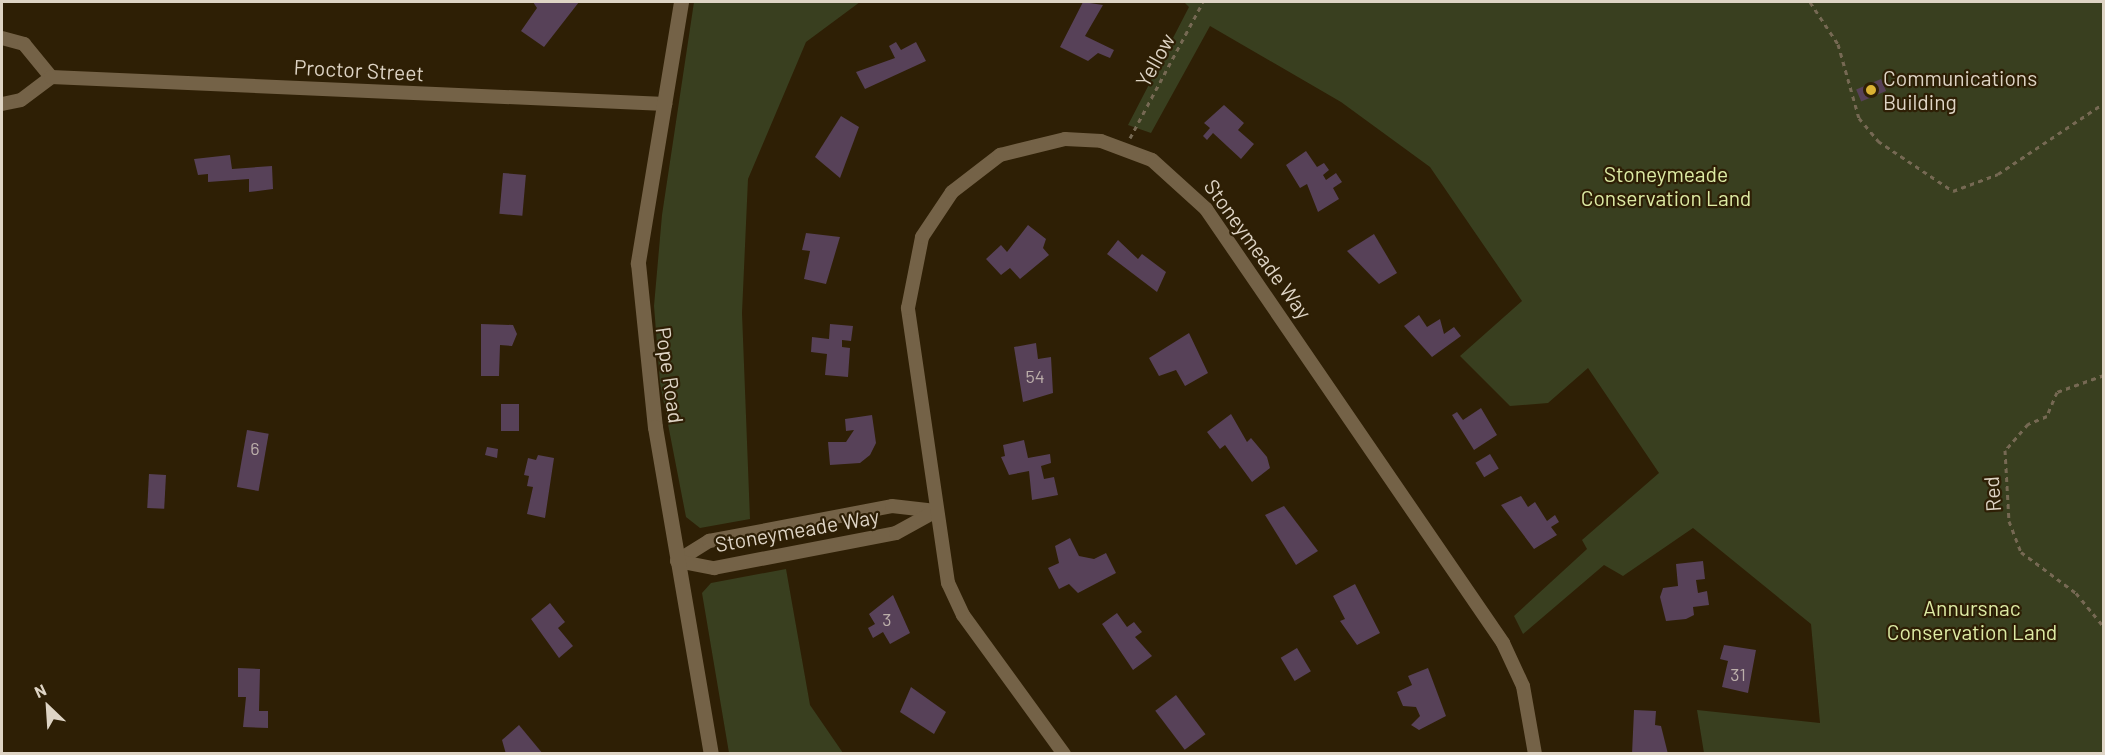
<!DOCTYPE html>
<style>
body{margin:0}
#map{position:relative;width:2105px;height:755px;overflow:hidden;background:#2e1f05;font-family:Barlow,sans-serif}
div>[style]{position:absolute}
.green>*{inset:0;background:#393f1f}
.building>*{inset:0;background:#574158;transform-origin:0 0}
.path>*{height:3px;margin-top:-1.5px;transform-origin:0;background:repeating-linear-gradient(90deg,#766953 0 4.5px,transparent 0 9px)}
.street>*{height:14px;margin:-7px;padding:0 7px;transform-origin:7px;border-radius:7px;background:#746247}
.secondary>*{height:15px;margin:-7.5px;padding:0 7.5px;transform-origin:7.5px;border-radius:7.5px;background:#746247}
.dots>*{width:16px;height:16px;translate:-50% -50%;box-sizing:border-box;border:3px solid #2e1f05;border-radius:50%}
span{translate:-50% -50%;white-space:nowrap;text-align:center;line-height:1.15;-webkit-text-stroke:4.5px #2e1f05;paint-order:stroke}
.number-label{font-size:18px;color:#bcafaa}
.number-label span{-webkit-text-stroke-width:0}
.street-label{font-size:21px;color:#ded4c5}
.poi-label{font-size:21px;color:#ded4c5}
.left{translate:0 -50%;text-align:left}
.park-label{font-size:21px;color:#ddeba4}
.frame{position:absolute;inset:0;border:3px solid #ded4c5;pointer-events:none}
.north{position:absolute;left:18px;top:677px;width:60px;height:60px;-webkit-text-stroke:4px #2e1f05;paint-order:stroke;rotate:335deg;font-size:16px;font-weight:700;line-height:24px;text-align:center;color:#ded4c5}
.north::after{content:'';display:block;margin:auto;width:21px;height:27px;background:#ded4c5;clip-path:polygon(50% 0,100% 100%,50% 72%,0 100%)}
</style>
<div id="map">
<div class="green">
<i style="clip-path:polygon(694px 2px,860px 2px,806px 42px,748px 179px,742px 313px,750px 519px,700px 528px,686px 517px,660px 383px,654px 306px,662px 215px)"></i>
<i style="clip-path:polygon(1184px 2px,2103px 2px,2103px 753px,1704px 753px,1697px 710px,1820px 723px,1811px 624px,1693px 528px,1623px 576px,1604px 565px,1523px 634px,1514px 616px,1587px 549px,1582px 540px,1659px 473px,1588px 368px,1548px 403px,1510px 406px,1460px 356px,1522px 301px,1430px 167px,1341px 102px,1210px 26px,1151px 133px,1128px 125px,1189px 7px)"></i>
<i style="clip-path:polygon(786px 569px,810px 705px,843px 753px,729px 753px,702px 593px,711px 583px)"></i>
</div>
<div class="building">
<i style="clip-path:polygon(533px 2px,579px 2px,544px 47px,521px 31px,537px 8px)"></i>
<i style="clip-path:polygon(1083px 2px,1103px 5px,1085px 36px,1114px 50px,1110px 58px,1098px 53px,1088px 61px,1060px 47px)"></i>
<i style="clip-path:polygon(896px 42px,901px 50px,916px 42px,926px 61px,865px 89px,856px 72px,895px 58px,889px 46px)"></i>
<i style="left:1881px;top:79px;width:13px;height:27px;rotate:67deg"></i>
<i style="clip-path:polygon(1224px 105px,1244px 123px,1238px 130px,1254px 144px,1241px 159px,1213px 133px,1207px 140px,1203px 136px,1210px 128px,1204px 123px)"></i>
<i style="clip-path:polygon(841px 116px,859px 127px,840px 178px,815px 157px)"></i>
<i style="clip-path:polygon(1306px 151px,1317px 167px,1324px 163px,1329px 170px,1323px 175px,1326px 180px,1336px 173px,1342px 182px,1333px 188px,1339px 199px,1318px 212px,1307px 184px,1300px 188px,1286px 165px)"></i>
<i style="clip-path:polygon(230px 155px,232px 169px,272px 166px,273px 189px,249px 192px,249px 179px,208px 182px,208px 174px,198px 175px,194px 159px)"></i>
<i style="left:503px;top:173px;width:23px;height:41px;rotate:5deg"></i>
<i style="clip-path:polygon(1028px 225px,1046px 239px,1043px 248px,1049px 255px,1020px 279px,1010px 268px,1001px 275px,986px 259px,1001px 245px,1007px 252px)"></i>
<i style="clip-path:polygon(806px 233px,840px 237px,826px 284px,804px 279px,810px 251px,802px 250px)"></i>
<i style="clip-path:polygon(1374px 234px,1397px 273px,1379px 284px,1347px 251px)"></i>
<i style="clip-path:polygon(1118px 240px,1138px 259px,1142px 254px,1166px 272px,1157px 292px,1107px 254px)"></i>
<i style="clip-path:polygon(1419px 315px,1427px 327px,1440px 319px,1444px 334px,1454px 327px,1461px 336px,1432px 357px,1404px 326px)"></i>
<i style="clip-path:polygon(481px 324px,513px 325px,517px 334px,512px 346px,500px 345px,499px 376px,481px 376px)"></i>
<i style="clip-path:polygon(830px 324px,853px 326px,851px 341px,842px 340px,842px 347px,850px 348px,848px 377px,825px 375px,827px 354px,811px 352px,812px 337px,829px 339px)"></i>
<i style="clip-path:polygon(1189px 333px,1208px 373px,1185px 386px,1176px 370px,1159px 376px,1149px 358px)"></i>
<i style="clip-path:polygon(1036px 343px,1038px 359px,1051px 357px,1053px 393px,1023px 402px,1014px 347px)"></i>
<i style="left:501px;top:404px;width:18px;height:27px"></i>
<i style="clip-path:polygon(1481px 408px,1497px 435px,1474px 450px,1452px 415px,1457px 412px,1463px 420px)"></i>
<i style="clip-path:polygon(1231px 414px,1247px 442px,1251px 438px,1267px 457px,1270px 468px,1252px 482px,1225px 445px,1220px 449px,1207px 432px)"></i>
<i style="clip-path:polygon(872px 415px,876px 443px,870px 455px,860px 463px,830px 465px,828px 442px,846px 442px,854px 430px,846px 431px,845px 419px)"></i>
<i style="left:247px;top:430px;width:22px;height:58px;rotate:10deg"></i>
<i style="clip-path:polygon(1024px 440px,1028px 458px,1050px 454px,1051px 463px,1041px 466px,1044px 479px,1054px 477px,1058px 495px,1032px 500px,1029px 471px,1009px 475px,1001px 457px,1005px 456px,1003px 445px)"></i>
<i style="clip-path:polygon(487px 447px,498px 449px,497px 458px,485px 455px)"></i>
<i style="left:1490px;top:454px;width:17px;height:17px;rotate:59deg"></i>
<i style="clip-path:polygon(538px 455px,554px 458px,545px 518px,527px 514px,533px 487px,527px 486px,529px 476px,524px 475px,528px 458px,536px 460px)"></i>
<i style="left:149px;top:474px;width:17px;height:34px;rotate:3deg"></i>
<i style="clip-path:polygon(1521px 496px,1528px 507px,1535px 502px,1547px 521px,1555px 515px,1559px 522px,1551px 527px,1557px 535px,1534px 549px,1501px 505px)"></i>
<i style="clip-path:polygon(1284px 506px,1318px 551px,1296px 565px,1265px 515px)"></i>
<i style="clip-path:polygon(1070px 538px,1079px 556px,1094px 559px,1106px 553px,1116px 573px,1078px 593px,1069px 584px,1059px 589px,1048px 568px,1059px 563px,1055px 546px)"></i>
<i style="clip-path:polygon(1703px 561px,1705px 579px,1696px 580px,1698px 593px,1707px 591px,1709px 605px,1693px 607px,1694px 615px,1686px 619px,1666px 621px,1660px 597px,1663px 588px,1678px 586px,1676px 564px)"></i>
<i style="clip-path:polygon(1355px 584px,1380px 633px,1357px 645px,1340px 621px,1345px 619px,1333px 596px)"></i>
<i style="clip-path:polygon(893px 595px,910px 633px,890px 644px,883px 632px,873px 638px,868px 628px,875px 624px,869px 614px)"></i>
<i style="clip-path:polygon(550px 603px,565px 622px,558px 628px,573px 646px,559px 658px,531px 619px)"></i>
<i style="clip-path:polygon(1117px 613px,1127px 627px,1134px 622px,1142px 632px,1135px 637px,1152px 656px,1133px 670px,1102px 624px)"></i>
<i style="clip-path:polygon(1724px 645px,1756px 650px,1748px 693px,1722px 687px,1728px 661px,1720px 659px)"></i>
<i style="left:1297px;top:648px;width:27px;height:19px;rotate:59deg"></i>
<i style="clip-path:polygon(238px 668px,260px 669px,259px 711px,268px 711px,268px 728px,243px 727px,246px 697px,238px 697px)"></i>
<i style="clip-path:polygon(1428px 668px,1446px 716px,1419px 730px,1411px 725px,1420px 716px,1416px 707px,1403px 706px,1397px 692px,1412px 685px,1408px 676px)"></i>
<i style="clip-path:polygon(911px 687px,946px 712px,934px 734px,900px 712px)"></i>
<i style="left:1176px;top:695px;width:49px;height:26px;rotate:53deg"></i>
<i style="clip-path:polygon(1634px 710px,1656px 711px,1655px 725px,1661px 726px,1668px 754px,1632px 754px)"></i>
<i style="clip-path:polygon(519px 725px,543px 754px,506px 754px,502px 740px)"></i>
</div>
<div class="path">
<i style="left:1810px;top:2px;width:50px;rotate:56.3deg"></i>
<i style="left:1838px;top:44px;width:77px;rotate:74.2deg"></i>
<i style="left:1859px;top:118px;width:30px;rotate:50deg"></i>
<i style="left:1878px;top:141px;width:90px;rotate:33.7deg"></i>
<i style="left:1953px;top:191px;width:48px;rotate:-20.7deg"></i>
<i style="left:1998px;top:174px;width:128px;rotate:-33.8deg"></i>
<i style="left:1130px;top:138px;width:154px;rotate:-61.8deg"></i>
<i style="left:2104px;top:375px;width:50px;rotate:160.1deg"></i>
<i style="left:2057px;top:392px;width:26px;rotate:113deg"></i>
<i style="left:2047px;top:416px;width:21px;rotate:157deg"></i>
<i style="left:2028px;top:424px;width:35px;rotate:131deg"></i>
<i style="left:2005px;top:450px;width:71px;rotate:86.8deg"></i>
<i style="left:2009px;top:521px;width:33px;rotate:69deg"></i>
<i style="left:2021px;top:552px;width:69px;rotate:36.7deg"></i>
<i style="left:2076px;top:593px;width:44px;rotate:50.5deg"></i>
</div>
<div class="street">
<i style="left:2px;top:38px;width:23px;rotate:15deg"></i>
<i style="left:24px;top:44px;width:43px;rotate:50.7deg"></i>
<i style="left:2px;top:104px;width:19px;rotate:-12deg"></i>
<i style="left:21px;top:100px;width:38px;rotate:-37deg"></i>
<i style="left:51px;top:77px;width:615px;rotate:2.52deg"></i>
<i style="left:677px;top:561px;width:38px;rotate:-32deg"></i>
<i style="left:709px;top:541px;width:186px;rotate:-10.8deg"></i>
<i style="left:892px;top:506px;width:44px;rotate:6.5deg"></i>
<i style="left:677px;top:561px;width:38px;rotate:11deg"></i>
<i style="left:714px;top:568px;width:185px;rotate:-10.9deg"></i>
<i style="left:896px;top:533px;width:46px;rotate:-28.8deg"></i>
<i style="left:1064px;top:754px;width:172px;rotate:-126deg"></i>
<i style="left:963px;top:615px;width:35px;rotate:-115deg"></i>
<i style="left:948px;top:583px;width:278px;rotate:-98.3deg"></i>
<i style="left:908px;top:308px;width:72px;rotate:-78.8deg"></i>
<i style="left:922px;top:237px;width:54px;rotate:-56.3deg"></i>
<i style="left:952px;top:192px;width:61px;rotate:-37.6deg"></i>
<i style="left:1000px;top:155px;width:67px;rotate:-13.8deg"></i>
<i style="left:1065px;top:139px;width:36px;rotate:3deg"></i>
<i style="left:1101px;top:141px;width:54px;rotate:20.4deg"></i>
<i style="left:1152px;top:160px;width:73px;rotate:42.2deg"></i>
<i style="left:1206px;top:209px;width:526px;rotate:55.61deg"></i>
<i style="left:1503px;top:643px;width:47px;rotate:65.1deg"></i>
<i style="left:1523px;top:686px;width:69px;rotate:80deg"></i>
</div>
<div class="secondary">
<i style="left:681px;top:2px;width:265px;rotate:99.4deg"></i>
<i style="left:638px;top:263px;width:165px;rotate:84.1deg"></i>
<i style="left:655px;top:427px;width:332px;rotate:80.3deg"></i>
</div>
<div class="dots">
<i style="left:1871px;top:90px;background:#dbb233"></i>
</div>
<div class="number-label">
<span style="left:1035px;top:376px">54</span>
<span style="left:255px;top:448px">6</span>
<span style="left:887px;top:619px">3</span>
<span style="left:1738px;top:674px">31</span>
</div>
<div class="street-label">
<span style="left:1155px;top:60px;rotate:-61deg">Yellow</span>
<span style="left:359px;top:70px;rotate:3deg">Proctor Street</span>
<span style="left:1258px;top:249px;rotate:54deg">Stoneymeade Way</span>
<span style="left:670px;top:375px;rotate:82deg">Pope Road</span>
<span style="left:1992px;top:494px;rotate:-94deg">Red</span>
<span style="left:797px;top:530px;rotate:-10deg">Stoneymeade Way</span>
</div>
<div class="poi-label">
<span class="left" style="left:1883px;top:90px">Communications<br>Building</span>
</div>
<div class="park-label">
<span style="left:1666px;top:186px">Stoneymeade<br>Conservation Land</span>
<span style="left:1972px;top:620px">Annursnac<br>Conservation Land</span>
</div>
<div class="frame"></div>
<div class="north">N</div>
</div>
